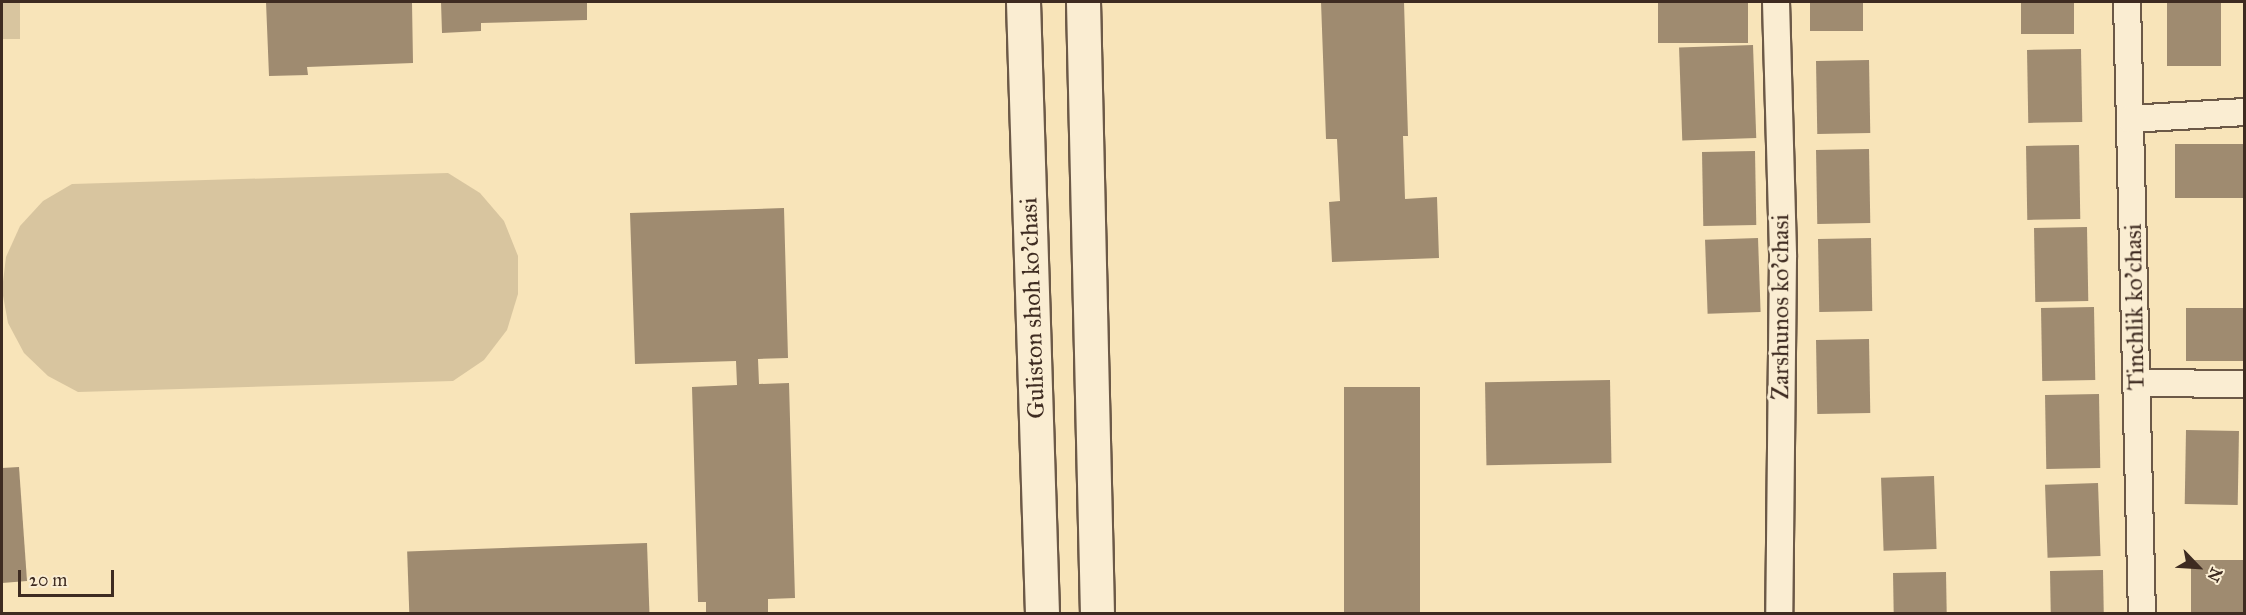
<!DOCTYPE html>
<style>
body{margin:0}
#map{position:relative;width:2246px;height:615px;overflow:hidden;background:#f8e4b9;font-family:"IM FELL Great Primer",serif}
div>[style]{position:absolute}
.green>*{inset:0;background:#d8c59f;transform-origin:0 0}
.building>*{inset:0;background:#9f8b70;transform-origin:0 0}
.roads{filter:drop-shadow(2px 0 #6c5947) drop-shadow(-2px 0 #6c5947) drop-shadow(0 2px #6c5947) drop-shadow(0 -2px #6c5947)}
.minor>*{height:26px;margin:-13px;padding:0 13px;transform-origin:13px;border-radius:13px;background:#faedd2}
.secondary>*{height:33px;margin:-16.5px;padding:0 16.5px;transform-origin:16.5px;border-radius:16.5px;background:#faedd2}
span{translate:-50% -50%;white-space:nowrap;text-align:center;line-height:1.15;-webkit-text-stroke:6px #faedd2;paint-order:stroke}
.street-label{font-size:24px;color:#3e2b21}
.frame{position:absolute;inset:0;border:3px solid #3e2b21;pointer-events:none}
.north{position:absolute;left:2168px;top:537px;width:60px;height:60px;-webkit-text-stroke:4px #faedd2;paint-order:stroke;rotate:115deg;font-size:16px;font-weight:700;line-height:24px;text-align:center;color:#3e2b21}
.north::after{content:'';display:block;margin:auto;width:21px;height:27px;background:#3e2b21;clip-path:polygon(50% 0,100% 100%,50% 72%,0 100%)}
.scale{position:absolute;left:18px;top:570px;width:96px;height:27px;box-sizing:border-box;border:3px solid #3e2b21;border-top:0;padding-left:8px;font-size:18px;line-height:21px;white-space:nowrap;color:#3e2b21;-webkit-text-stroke:4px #faedd2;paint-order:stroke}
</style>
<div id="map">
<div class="green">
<i style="left:2px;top:2px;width:18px;height:37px"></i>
<i style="clip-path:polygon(448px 173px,480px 193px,504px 221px,518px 256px,518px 294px,507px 330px,484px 360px,453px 381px,78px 392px,48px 376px,24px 353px,8px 323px,2px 290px,6px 257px,20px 226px,43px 201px,72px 184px)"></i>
</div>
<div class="building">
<i style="clip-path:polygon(266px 2px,412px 2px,413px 63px,307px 67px,308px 75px,269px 76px)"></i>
<i style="clip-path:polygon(441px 2px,587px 2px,587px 20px,481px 23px,481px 31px,442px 33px)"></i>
<i style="clip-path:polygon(1321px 2px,1404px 2px,1408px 136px,1403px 136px,1405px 199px,1437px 197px,1439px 258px,1332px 262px,1329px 202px,1340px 201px,1337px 139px,1326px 139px)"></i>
<i style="left:1658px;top:2px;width:90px;height:41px"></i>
<i style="left:1810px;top:2px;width:53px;height:29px"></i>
<i style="left:2021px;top:2px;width:53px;height:32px"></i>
<i style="left:2167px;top:2px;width:54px;height:64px"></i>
<i style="left:1753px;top:45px;width:93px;height:74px;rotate:88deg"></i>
<i style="left:2081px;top:49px;width:73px;height:54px;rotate:89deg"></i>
<i style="left:1869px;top:60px;width:73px;height:53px;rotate:89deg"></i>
<i style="left:2244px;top:144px;width:54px;height:69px;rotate:90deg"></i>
<i style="left:2079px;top:145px;width:74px;height:53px;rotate:89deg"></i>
<i style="left:1869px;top:149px;width:74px;height:53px;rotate:89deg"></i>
<i style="left:1755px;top:151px;width:74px;height:53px;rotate:89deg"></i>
<i style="clip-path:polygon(784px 208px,788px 358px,758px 359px,759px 384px,789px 383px,795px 598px,768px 599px,768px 614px,706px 614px,706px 602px,698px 602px,692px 387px,737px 385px,736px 361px,635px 364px,630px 213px)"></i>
<i style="left:2087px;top:227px;width:74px;height:53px;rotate:89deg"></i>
<i style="left:1758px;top:238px;width:74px;height:53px;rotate:88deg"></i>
<i style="left:1871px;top:238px;width:73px;height:53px;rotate:89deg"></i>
<i style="left:2094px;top:307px;width:73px;height:53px;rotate:89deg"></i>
<i style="left:2244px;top:308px;width:53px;height:58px;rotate:90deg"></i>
<i style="left:1869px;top:339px;width:74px;height:53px;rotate:89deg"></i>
<i style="left:1610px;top:380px;width:83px;height:125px;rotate:89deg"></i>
<i style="left:1420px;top:387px;width:227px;height:76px;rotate:90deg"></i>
<i style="left:2099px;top:394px;width:74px;height:54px;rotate:89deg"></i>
<i style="left:2186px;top:430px;width:53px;height:74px;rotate:1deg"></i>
<i style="clip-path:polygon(19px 467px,27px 581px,2px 583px,2px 468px)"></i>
<i style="left:1934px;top:476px;width:73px;height:53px;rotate:88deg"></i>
<i style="left:2098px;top:483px;width:73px;height:53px;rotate:88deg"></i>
<i style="left:647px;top:543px;width:71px;height:240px;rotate:88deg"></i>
<i style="left:2191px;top:560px;width:53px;height:54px"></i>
<i style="left:2103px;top:570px;width:44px;height:53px;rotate:89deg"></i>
<i style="left:1946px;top:572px;width:42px;height:53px;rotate:89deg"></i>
</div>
<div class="roads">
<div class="minor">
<i style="left:1776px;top:2px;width:255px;rotate:88.4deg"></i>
<i style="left:1783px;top:257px;width:357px;rotate:90.6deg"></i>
<i style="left:2127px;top:2px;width:612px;rotate:88.6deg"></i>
<i style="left:2130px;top:119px;width:114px;rotate:-3.5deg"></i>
<i style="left:2136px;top:383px;width:108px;rotate:0.5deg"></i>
</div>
<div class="secondary">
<i style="left:1023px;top:2px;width:612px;rotate:88.22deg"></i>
<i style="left:1083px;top:2px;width:612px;rotate:88.69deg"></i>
</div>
</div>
<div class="street-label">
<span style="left:1781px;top:307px;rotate:-90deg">Zarshunos ko'chasi</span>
<span style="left:2135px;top:307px;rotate:-91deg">Tinchlik ko'chasi</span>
<span style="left:1033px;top:308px;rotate:-92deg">Guliston shoh ko'chasi</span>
</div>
<div class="frame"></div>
<div class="north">N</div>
<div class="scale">20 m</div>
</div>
